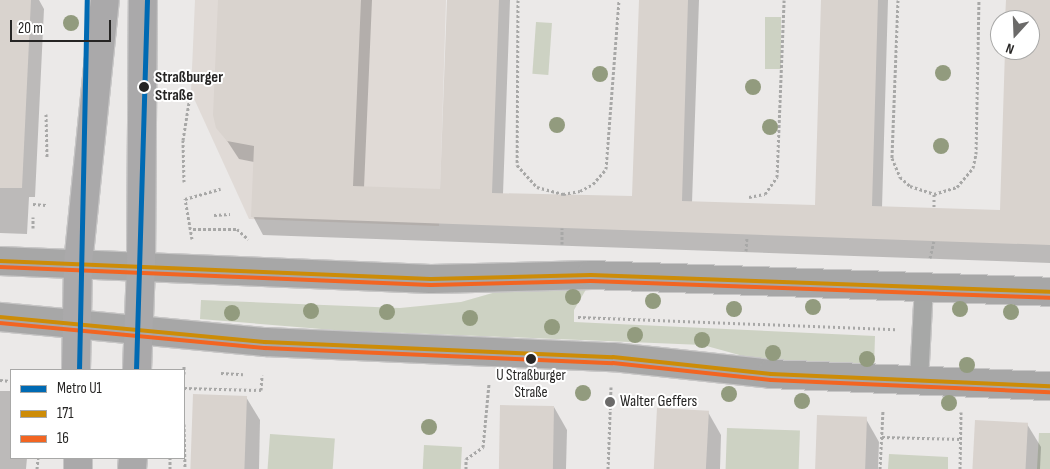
<!DOCTYPE html>
<meta charset="utf-8">
<style>
body{margin:0}
#map{position:relative;width:1050px;height:469px;overflow:hidden;background:#ebe9e8;font-family:"Sofia Sans Condensed",sans-serif}
div>[style]{position:absolute}
.built>*{inset:0;background:#e0dad6}
.green>*{inset:0;background:#cdd2c3;transform-origin:0 0}
.shadow>*{inset:0;background:#0003}
.building>*{inset:0;background:#d9d3ce;transform-origin:0 0}
.path>*{height:3px;margin-top:-1.5px;transform-origin:0;background:repeating-linear-gradient(90deg,#a8a8a7 0 2.5px,transparent 0 5px)}
.roads{filter:drop-shadow(1px 0 #c7c6c6) drop-shadow(-1px 0 #c7c6c6) drop-shadow(0 1px #c7c6c6) drop-shadow(0 -1px #c7c6c6)}
.lane>*{height:18px;margin:-9px;padding:0 9px;transform-origin:9px;border-radius:9px;background:#a7a8a7}
.secondary>*{height:28px;margin:-14px;padding:0 14px;transform-origin:14px;border-radius:14px;background:#a7a7a7}
.primary>*{height:28px;margin:-14px;padding:0 14px;transform-origin:14px;border-radius:14px;background:#aaa9aa}
.bus-1>*{height:4px;margin:-2px;padding:0 2px;transform-origin:2px;border-radius:2px;background:#cd8c07}
.bus-2>*{height:4px;margin:-2px;padding:0 2px;transform-origin:2px;border-radius:2px;background:#f26522}
.metro-1>*{height:5px;margin:-2.5px;padding:0 2.5px;transform-origin:2.5px;border-radius:2.5px;background:#006ab3}
.trees>*{width:16px;height:16px;margin:-8px;border-radius:50%;background:#929b7e}
.dots>*{width:14px;height:14px;translate:-50% -50%;box-sizing:border-box;border:2px solid #fff;border-radius:50%}
span{translate:-50% -50%;white-space:nowrap;text-align:center;line-height:1.15;-webkit-text-stroke:4px #fff;paint-order:stroke}
.bus-label{font-size:15px;color:#262524}
.stop-label{font-size:16px;color:#262524;font-weight:700}
.left{translate:0 -50%;text-align:left}
.poi-label{font-size:16px;color:#262524}
.legend{position:absolute;left:10px;top:369px;width:175px;height:90px;box-sizing:border-box;background:#fff;border:1px solid #a8a8a7;margin:0;padding:6px 9px;list-style:none;font-size:15px;color:#262524}
.legend li{display:flex;align-items:center;gap:10px;height:25px}
.legend b{width:25px;border:1px solid #a8a8a7}
.north{position:absolute;left:990px;top:10px;width:50px;height:50px;box-sizing:border-box;background:#fff;border:1px solid #a8a8a7;border-radius:50%;rotate:200deg;font-size:14px;font-weight:700;line-height:20px;text-align:center;color:#262524}
.north::after{content:'';display:block;margin:auto;width:18px;height:22px;background:#6b6a69;clip-path:polygon(50% 0,100% 100%,50% 72%,0 100%)}
.scale{position:absolute;left:10px;top:20px;width:101px;height:22px;box-sizing:border-box;border:2px solid #262524;border-top:0;padding-left:6px;font-size:15px;line-height:18px;white-space:nowrap;color:#262524;-webkit-text-stroke:4px #fff;paint-order:stroke}
</style>
<div id="map">
<div class="built">
<i style="clip-path:polygon(195px 0,446px 0,439px 226px,249px 219px,191px 92px)"></i>
</div>
<div class="green">
<i style="left:765px;top:17px;width:16px;height:52px"></i>
<i style="left:536px;top:22px;width:16px;height:52px;rotate:4deg"></i>
<i style="clip-path:polygon(588px 286px,574px 310px,574px 322px,875px 336px,874px 368px,772px 364px,703px 345px,334px 330px,200px 319px,201px 300px,400px 308px,461px 302px,503px 290px)"></i>
<i style="left:727px;top:428px;width:73px;height:41px;rotate:2deg"></i>
<i style="clip-path:polygon(1039px 433px,1050px 433px,1050px 469px,1037px 469px)"></i>
<i style="left:270px;top:434px;width:65px;height:35px;rotate:4deg"></i>
<i style="left:424px;top:445px;width:38px;height:24px;rotate:3deg"></i>
<i style="clip-path:polygon(889px 454px,948px 457px,948px 469px,888px 469px)"></i>
</div>
<div class="shadow">
<i style="clip-path:polygon(0 0,39px 0,44px 9px,35px 197px,29px 197px,27px 234px,0 233px)"></i>
<i style="clip-path:polygon(220px 0,372px 0,364px 188px,441px 190px,448px 0,510px 0,503px 194px,633px 197px,640px 0,699px 0,692px 203px,816px 206px,822px 0,888px 0,882px 208px,1001px 211px,1006px 50px,1030px 50px,1030px 20px,1007px 20px,1007px 0,1050px 0,1050px 263px,263px 235px,253px 216px,254px 162px,239px 159px,218px 127px)"></i>
<i style="clip-path:polygon(0 391px,11px 391px,11px 458px,27px 458px,26px 469px,0 469px)"></i>
<i style="clip-path:polygon(246px 397px,260px 420px,259px 469px,193px 469px)"></i>
<i style="clip-path:polygon(554px 407px,567px 430px,566px 469px,499px 469px)"></i>
<i style="clip-path:polygon(708px 412px,721px 435px,720px 469px,655px 469px)"></i>
<i style="clip-path:polygon(866px 419px,879px 442px,878px 469px,816px 469px)"></i>
<i style="clip-path:polygon(1027px 424px,1041px 447px,1040px 469px,974px 469px)"></i>
</div>
<div class="building">
<i style="clip-path:polygon(0 0,31px 0,22px 188px,0 188px)"></i>
<i style="clip-path:polygon(218px 0,361px 0,353px 186px,440px 189px,447px 0,499px 0,492px 193px,632px 196px,639px 0,688px 0,682px 201px,815px 205px,821px 0,878px 0,872px 206px,1000px 210px,1005px 50px,1030px 50px,1030px 20px,1005px 20px,1006px 0,1050px 0,1050px 245px,251px 217px,254px 146px,227px 141px,216px 128px,213px 115px)"></i>
<i style="left:193px;top:394px;width:54px;height:75px;rotate:2deg"></i>
<i style="left:500px;top:405px;width:54px;height:64px;rotate:1deg"></i>
<i style="left:657px;top:408px;width:52px;height:61px;rotate:3deg"></i>
<i style="left:817px;top:415px;width:50px;height:54px;rotate:2deg"></i>
<i style="left:975px;top:420px;width:53px;height:49px;rotate:3deg"></i>
</div>
<div class="path">
<i style="left:518px;top:0;width:165px;rotate:90.3deg"></i>
<i style="left:517px;top:165px;width:30px;rotate:48deg"></i>
<i style="left:537px;top:187px;width:27px;rotate:15deg"></i>
<i style="left:563px;top:194px;width:17px;rotate:-10deg"></i>
<i style="left:580px;top:191px;width:15px;rotate:-28deg"></i>
<i style="left:593px;top:184px;width:20px;rotate:-49deg"></i>
<i style="left:606px;top:169px;width:169px;rotate:-85.6deg"></i>
<i style="left:898px;top:0;width:158px;rotate:92.2deg"></i>
<i style="left:892px;top:158px;width:21px;rotate:67deg"></i>
<i style="left:900px;top:177px;width:13px;rotate:42deg"></i>
<i style="left:910px;top:186px;width:25px;rotate:18deg"></i>
<i style="left:934px;top:194px;width:14px;rotate:90deg"></i>
<i style="left:46px;top:114px;width:43px;rotate:88.7deg"></i>
<i style="left:184px;top:182px;width:42px;rotate:-91.4deg"></i>
<i style="left:183px;top:140px;width:39px;rotate:-81deg"></i>
<i style="left:934px;top:194px;width:24px;rotate:-17deg"></i>
<i style="left:957px;top:187px;width:25px;rotate:-50deg"></i>
<i style="left:973px;top:168px;width:14px;rotate:-78deg"></i>
<i style="left:976px;top:154px;width:154px;rotate:-88.9deg"></i>
<i style="left:749px;top:197px;width:16px;rotate:-11deg"></i>
<i style="left:765px;top:194px;width:21px;rotate:-55deg"></i>
<i style="left:777px;top:177px;width:177px;rotate:-87.7deg"></i>
<i style="left:33px;top:204px;width:13px;rotate:4deg"></i>
<i style="left:214px;top:215px;width:16px;rotate:-4deg"></i>
<i style="left:33px;top:228px;width:11px;rotate:-90deg"></i>
<i style="left:193px;top:229px;width:44px"></i>
<i style="left:237px;top:229px;width:15px;rotate:42deg"></i>
<i style="left:192px;top:239px;width:41px;rotate:-99.9deg"></i>
<i style="left:185px;top:199px;width:37px;rotate:-16deg"></i>
<i style="left:562px;top:244px;width:16px;rotate:-90deg"></i>
<i style="left:746px;top:251px;width:14px;rotate:-86deg"></i>
<i style="left:930px;top:258px;width:17px;rotate:-77deg"></i>
<i style="left:578px;top:317px;width:318px;rotate:2.2deg"></i>
<i style="left:221px;top:373px;width:22px;rotate:3deg"></i>
<i style="left:184px;top:374px;width:9px;rotate:-90deg"></i>
<i style="left:0;top:380px;width:11px;rotate:5deg"></i>
<i style="left:184px;top:388px;width:77px;rotate:1.5deg"></i>
<i style="left:261px;top:390px;width:15px;rotate:-86deg"></i>
<i style="left:184px;top:424px;width:45px;rotate:88.7deg"></i>
<i style="left:882px;top:437px;width:79px;rotate:1.5deg"></i>
<i style="left:37px;top:469px;width:11px;rotate:-85deg"></i>
<i style="left:170px;top:469px;width:11px;rotate:-90deg"></i>
<i style="left:466px;top:469px;width:10px;rotate:-90deg"></i>
<i style="left:466px;top:459px;width:21px;rotate:-35deg"></i>
<i style="left:483px;top:447px;width:63px;rotate:-84.6deg"></i>
<i style="left:608px;top:469px;width:82px;rotate:-87.9deg"></i>
<i style="left:880px;top:469px;width:59px;rotate:-87.1deg"></i>
<i style="left:960px;top:469px;width:57px;rotate:-89deg"></i>
</div>
<div class="roads">
<div class="lane">
<i style="left:919px;top:381px;width:94px;rotate:-87deg"></i>
</div>
<div class="secondary">
<i style="left:0;top:261px;width:431px;rotate:2.4deg"></i>
<i style="left:431px;top:279px;width:160px;rotate:-1.4deg"></i>
<i style="left:591px;top:275px;width:459px;rotate:2.1deg"></i>
<i style="left:0;top:317px;width:266px;rotate:5.4deg"></i>
<i style="left:265px;top:342px;width:348px;rotate:2.5deg"></i>
<i style="left:613px;top:357px;width:159px;rotate:6.1deg"></i>
<i style="left:771px;top:374px;width:279px;rotate:2.5deg"></i>
</div>
<div class="primary">
<i style="left:76px;top:370px;width:106px;rotate:-88.9deg"></i>
<i style="left:78px;top:264px;width:265px;rotate:-84.2deg"></i>
<i style="left:137px;top:370px;width:104px;rotate:-87.8deg"></i>
<i style="left:141px;top:266px;width:266px;rotate:-89.6deg"></i>
<i style="left:78px;top:458px;width:11px;rotate:90deg"></i>
<i style="left:132px;top:469px;width:11px;rotate:-85deg"></i>
</div>
</div>
<div class="bus-1">
<i style="left:0;top:261px;width:431px;rotate:2.4deg"></i>
<i style="left:431px;top:279px;width:160px;rotate:-1.4deg"></i>
<i style="left:591px;top:275px;width:459px;rotate:2.1deg"></i>
<i style="left:0;top:317px;width:266px;rotate:5.4deg"></i>
<i style="left:265px;top:342px;width:348px;rotate:2.5deg"></i>
<i style="left:613px;top:357px;width:159px;rotate:6.1deg"></i>
<i style="left:771px;top:374px;width:279px;rotate:2.5deg"></i>
</div>
<div class="bus-2">
<i style="left:0;top:267px;width:431px;rotate:2.4deg"></i>
<i style="left:431px;top:285px;width:160px;rotate:-1.4deg"></i>
<i style="left:591px;top:281px;width:459px;rotate:2.1deg"></i>
<i style="left:0;top:323px;width:266px;rotate:5.4deg"></i>
<i style="left:265px;top:348px;width:348px;rotate:2.5deg"></i>
<i style="left:613px;top:363px;width:159px;rotate:6.1deg"></i>
<i style="left:771px;top:380px;width:279px;rotate:2.5deg"></i>
</div>
<div class="metro-1">
<i style="left:79px;top:370px;width:370px;rotate:-88.8deg"></i>
<i style="left:136px;top:370px;width:370px;rotate:-88.3deg"></i>
</div>
<div class="trees">
<i style="left:71px;top:23px"></i>
<i style="left:943px;top:73px"></i>
<i style="left:600px;top:74px"></i>
<i style="left:753px;top:87px"></i>
<i style="left:557px;top:125px"></i>
<i style="left:770px;top:127px"></i>
<i style="left:941px;top:146px"></i>
<i style="left:573px;top:297px"></i>
<i style="left:653px;top:301px"></i>
<i style="left:813px;top:307px"></i>
<i style="left:734px;top:309px"></i>
<i style="left:960px;top:309px"></i>
<i style="left:311px;top:311px"></i>
<i style="left:387px;top:312px"></i>
<i style="left:1011px;top:312px"></i>
<i style="left:232px;top:313px"></i>
<i style="left:470px;top:318px"></i>
<i style="left:552px;top:327px"></i>
<i style="left:635px;top:335px"></i>
<i style="left:702px;top:340px"></i>
<i style="left:773px;top:353px"></i>
<i style="left:867px;top:359px"></i>
<i style="left:967px;top:365px"></i>
<i style="left:583px;top:393px"></i>
<i style="left:729px;top:394px"></i>
<i style="left:802px;top:401px"></i>
<i style="left:949px;top:403px"></i>
<i style="left:429px;top:427px"></i>
</div>
<div class="dots">
<i style="left:144px;top:87px;background:#262524"></i>
<i style="left:531px;top:359px;background:#262524"></i>
<i style="left:610px;top:402px;background:#6b6a69"></i>
</div>
<div class="bus-label">
<span style="left:531px;top:384px">U Straßburger<br>Straße</span>
</div>
<div class="stop-label">
<span class="left" style="left:155px;top:87px">Straßburger<br>Straße</span>
</div>
<div class="poi-label">
<span class="left" style="left:620px;top:402px">Walter Geffers</span>
</div>
<ul class="legend">
<li><b style="height:6px;background:#006ab3"></b>Metro U1</li>
<li><b style="height:6px;background:#cd8c07"></b>171</li>
<li><b style="height:6px;background:#f26522"></b>16</li>
</ul>
<div class="north">N</div>
<div class="scale">20 m</div>
</div>
